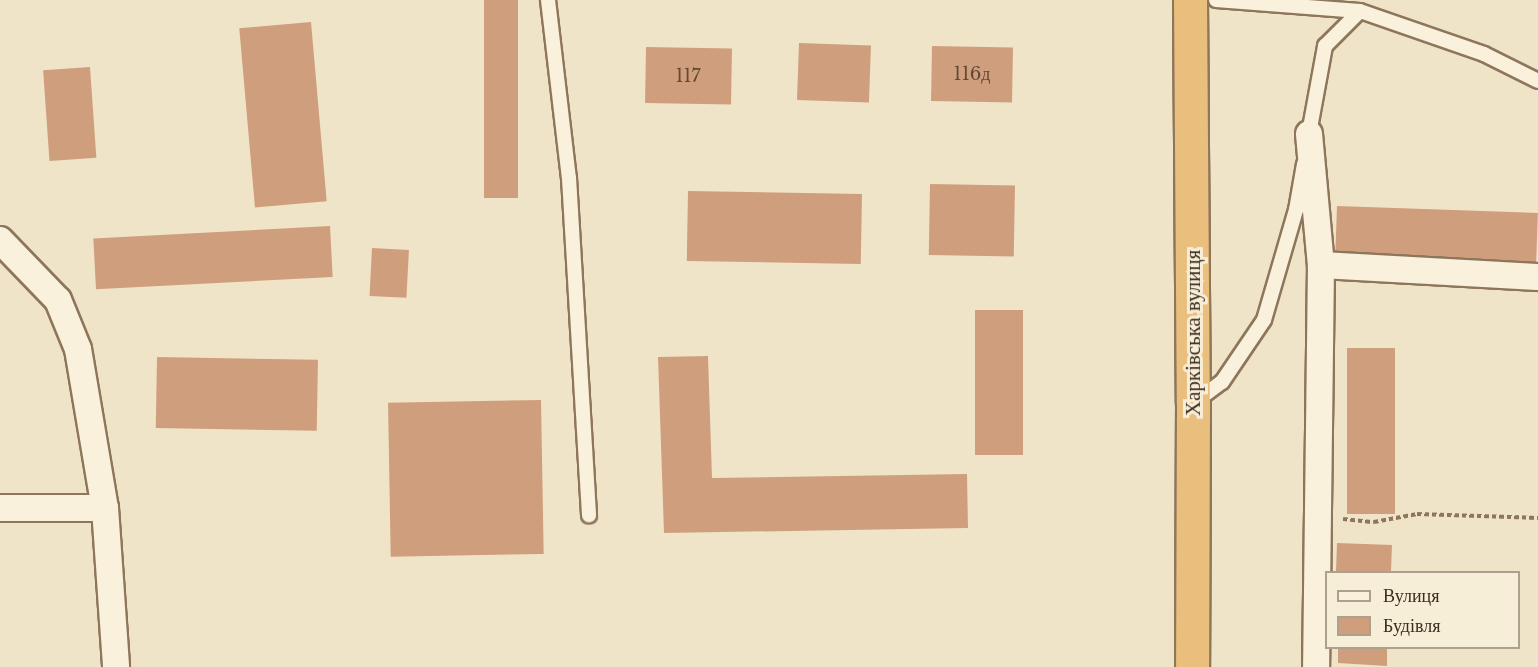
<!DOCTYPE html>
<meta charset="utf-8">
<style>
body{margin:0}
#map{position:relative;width:1538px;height:667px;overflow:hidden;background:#f0e4c8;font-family:"Libre Baskerville",serif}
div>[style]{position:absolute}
.building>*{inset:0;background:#cf9f7d;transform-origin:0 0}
.path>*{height:4px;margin-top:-2px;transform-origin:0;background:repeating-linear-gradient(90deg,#8d765c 0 4.5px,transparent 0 7.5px)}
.roads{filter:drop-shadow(2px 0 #8d765c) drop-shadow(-2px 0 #8d765c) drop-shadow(0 2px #8d765c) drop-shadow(0 -2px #8d765c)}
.service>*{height:14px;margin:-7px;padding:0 7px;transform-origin:7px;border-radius:7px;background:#faf1dc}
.minor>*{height:26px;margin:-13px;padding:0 13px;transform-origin:13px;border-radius:13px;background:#faf1dc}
.trunk>*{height:33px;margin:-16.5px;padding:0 16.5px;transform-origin:16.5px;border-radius:16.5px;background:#eabe7c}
span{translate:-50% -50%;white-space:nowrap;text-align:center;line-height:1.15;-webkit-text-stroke:6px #f7eed8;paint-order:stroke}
.number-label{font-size:18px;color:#624a37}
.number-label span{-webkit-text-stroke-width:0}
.street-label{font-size:21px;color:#3d2e20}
.legend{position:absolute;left:1325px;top:571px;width:195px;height:78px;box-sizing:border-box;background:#f7eed8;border:2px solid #ada18e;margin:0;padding:8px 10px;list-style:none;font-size:18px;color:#3d2e20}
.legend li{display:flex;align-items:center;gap:12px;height:30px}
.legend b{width:30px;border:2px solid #ada18e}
</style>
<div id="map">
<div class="building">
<i style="left:484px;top:0;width:34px;height:198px"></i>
<i style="left:311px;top:22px;width:180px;height:72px;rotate:85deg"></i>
<i style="left:799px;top:43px;width:72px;height:57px;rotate:2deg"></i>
<i style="left:932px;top:46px;width:81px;height:55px;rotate:1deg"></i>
<i style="left:646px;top:47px;width:86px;height:56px;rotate:1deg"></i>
<i style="left:90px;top:67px;width:91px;height:47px;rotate:86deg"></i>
<i style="left:930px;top:184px;width:85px;height:71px;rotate:1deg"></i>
<i style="left:688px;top:191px;width:174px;height:70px;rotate:1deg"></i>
<i style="left:1337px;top:206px;width:201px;height:51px;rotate:2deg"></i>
<i style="left:330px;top:226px;width:51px;height:237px;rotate:87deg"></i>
<i style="left:372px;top:248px;width:37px;height:48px;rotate:3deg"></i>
<i style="left:975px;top:310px;width:48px;height:145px"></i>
<i style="left:1347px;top:348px;width:48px;height:166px"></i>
<i style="clip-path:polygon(708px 356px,712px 478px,967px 474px,968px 528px,664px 533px,658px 357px)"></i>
<i style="left:157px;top:357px;width:161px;height:71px;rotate:1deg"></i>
<i style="left:541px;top:400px;width:154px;height:153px;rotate:89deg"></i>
<i style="left:1337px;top:543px;width:55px;height:29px;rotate:2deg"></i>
<i style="clip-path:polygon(1338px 648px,1387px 648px,1387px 666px,1338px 663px)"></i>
</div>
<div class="path">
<i style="left:1343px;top:519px;width:31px;rotate:6deg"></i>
<i style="left:1374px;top:522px;width:44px;rotate:-10.5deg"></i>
<i style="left:1417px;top:514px;width:121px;rotate:1.9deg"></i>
</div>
<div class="roads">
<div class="service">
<i style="left:548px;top:0;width:179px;rotate:83.3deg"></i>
<i style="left:569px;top:178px;width:338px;rotate:86.6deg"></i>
<i style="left:1216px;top:0;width:144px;rotate:4.4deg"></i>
<i style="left:1360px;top:11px;width:131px;rotate:19.1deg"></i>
<i style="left:1484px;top:54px;width:60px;rotate:26.6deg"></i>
<i style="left:1308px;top:139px;width:95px;rotate:-79.6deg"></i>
<i style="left:1325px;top:46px;width:49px;rotate:-45deg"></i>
<i style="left:1195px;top:402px;width:34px;rotate:-37deg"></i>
<i style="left:1222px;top:382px;width:75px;rotate:-55.9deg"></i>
<i style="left:1264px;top:320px;width:115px;rotate:-73.8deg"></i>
<i style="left:1296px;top:210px;width:47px;rotate:-80.1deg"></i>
</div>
<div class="minor">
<i style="left:1309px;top:134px;width:132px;rotate:84.8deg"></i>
<i style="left:1321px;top:265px;width:402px;rotate:90.7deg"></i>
<i style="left:0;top:240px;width:83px;rotate:46deg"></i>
<i style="left:58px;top:300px;width:53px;rotate:67.8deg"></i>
<i style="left:78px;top:349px;width:161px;rotate:80.4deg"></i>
<i style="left:105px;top:508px;width:159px;rotate:86deg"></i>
<i style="left:1321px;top:265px;width:217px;rotate:3.2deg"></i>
<i style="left:0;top:508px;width:105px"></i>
</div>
<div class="trunk">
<i style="left:1190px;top:0;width:403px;rotate:89.6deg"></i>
<i style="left:1193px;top:403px;width:264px;rotate:90.2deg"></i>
</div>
</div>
<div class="number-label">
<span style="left:972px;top:74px">116д</span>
<span style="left:688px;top:76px">117</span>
</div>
<div class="street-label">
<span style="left:1193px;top:333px;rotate:-90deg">Харківська вулиця</span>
</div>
<ul class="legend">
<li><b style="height:8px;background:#faf1dc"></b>Вулиця</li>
<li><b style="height:16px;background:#cf9f7d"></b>Будівля</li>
</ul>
</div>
